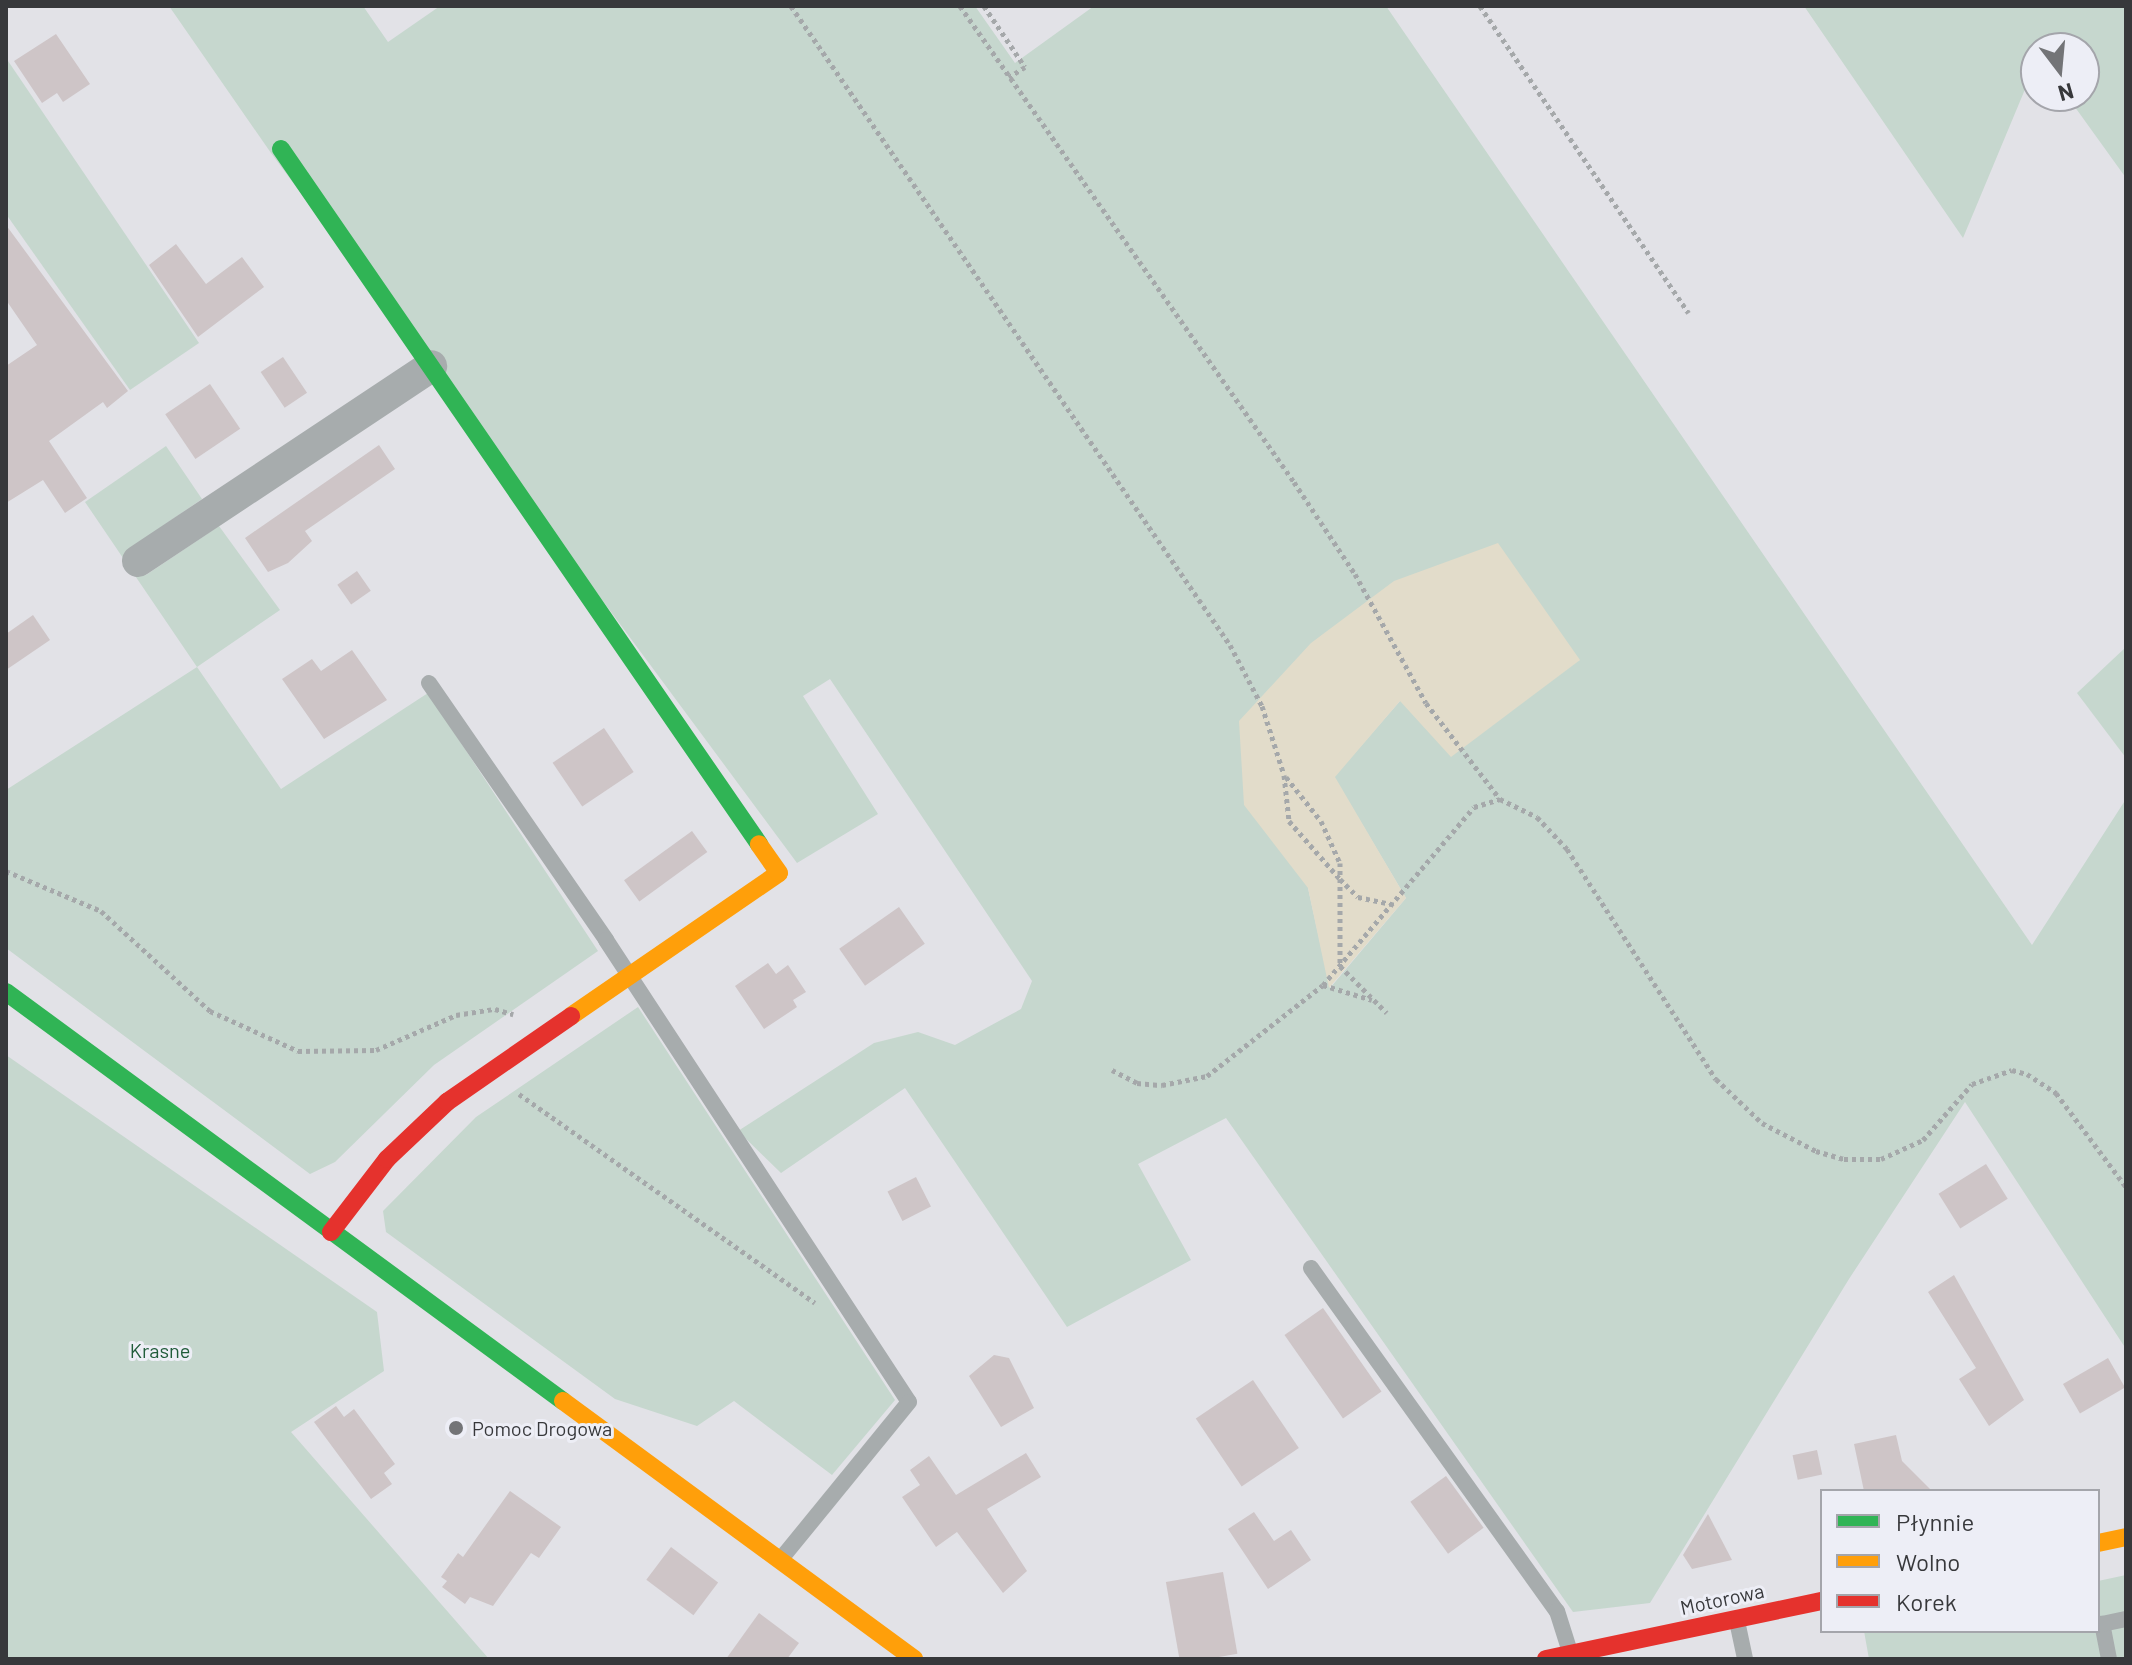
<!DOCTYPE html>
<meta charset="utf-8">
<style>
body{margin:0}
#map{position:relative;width:2132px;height:1665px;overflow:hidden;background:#e2e2e7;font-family:Barlow,sans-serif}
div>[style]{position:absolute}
.green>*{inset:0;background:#c6d7ce}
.sand>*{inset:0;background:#e2dcca}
.building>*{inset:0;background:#cec5c7;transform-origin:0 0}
.path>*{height:5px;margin-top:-2.5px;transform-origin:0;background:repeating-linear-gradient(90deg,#a5a8aa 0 4px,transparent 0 8px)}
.lane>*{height:16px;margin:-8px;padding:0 8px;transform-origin:8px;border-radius:8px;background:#a7acad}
.street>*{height:32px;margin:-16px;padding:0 16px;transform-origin:16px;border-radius:16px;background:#a7acad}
.fast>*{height:18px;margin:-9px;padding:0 9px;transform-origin:9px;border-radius:9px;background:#30b455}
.slow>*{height:18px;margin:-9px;padding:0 9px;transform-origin:9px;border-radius:9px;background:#ff9f0a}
.jam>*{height:18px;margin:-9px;padding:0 9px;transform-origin:9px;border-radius:9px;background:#e5322d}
.dots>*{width:22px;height:22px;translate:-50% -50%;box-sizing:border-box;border:4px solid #edeef6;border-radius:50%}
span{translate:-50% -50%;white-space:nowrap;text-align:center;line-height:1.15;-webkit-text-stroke:6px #edeef6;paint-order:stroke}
.park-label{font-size:20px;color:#205c3a}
.poi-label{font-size:20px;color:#37383b}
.left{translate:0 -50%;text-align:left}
.street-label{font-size:20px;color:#37383b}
.frame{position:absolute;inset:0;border:8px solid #37383b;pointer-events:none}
.legend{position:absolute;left:1820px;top:1489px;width:280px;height:144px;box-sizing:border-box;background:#edeef6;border:2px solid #a4a5ab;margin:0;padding:10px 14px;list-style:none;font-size:24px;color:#37383b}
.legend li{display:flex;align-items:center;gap:16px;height:40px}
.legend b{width:40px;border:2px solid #a4a5ab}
.north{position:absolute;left:2020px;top:32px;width:80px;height:80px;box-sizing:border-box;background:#edeef6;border:2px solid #a4a5ab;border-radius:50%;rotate:164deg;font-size:22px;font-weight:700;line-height:32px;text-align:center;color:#37383b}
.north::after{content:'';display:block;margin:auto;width:28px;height:36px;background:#737477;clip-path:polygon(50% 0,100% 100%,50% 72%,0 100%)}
</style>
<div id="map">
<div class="green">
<i style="clip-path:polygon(evenodd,169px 6px,363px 6px,388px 42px,440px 6px,975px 6px,1015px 63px,1094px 6px,1386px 6px,2032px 945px,2126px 799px,2126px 1349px,1965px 1102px,1849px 1279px,1650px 1603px,1573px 1612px,1226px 1118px,1138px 1164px,1191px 1260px,1067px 1327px,905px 1088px,781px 1173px,738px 1131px,874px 1043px,918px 1032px,955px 1045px,1021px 1009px,1032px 981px,830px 679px,803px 696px,878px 814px,797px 863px,271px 153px,169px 6px,1311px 643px,1580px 660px,1400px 701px,1334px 777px,1406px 898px,1330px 988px,1308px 888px,1311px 643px)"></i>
<i style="clip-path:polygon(1804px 6px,2126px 6px,2126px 178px,2067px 96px,2084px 96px,2084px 48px,2036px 48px,2036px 63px,1963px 238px)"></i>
<i style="clip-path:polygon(6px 58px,199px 343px,130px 390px,6px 214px)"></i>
<i style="clip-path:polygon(166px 446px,202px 499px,129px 549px,146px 575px,219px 526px,280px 610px,197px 667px,281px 789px,428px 693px,598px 951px,434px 1065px,335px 1162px,310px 1174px,6px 948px,6px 790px,197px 667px,85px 502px)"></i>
<i style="clip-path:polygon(2126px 647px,2126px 758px,2077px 693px)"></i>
<i style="clip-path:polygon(638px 1007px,895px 1400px,832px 1475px,734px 1401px,697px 1426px,615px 1399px,386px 1232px,383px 1211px,476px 1117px)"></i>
<i style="clip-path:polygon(6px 1055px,377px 1312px,384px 1371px,291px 1432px,489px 1659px,6px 1659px)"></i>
<i style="clip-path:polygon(2126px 1575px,2126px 1659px,1869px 1659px,1864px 1631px,2098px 1631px,2098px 1581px)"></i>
</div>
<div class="sand">
<i style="clip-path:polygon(1498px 543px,1580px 660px,1451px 757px,1400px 701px,1335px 777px,1406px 898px,1329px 988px,1308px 888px,1244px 805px,1239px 721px,1311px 643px,1394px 581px)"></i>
</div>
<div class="building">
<i style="clip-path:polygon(56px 34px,90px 84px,63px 102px,57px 93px,42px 103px,14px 61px)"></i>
<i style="clip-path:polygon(6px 225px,128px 391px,107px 408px,103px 402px,49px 441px,87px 498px,65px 513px,43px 480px,6px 503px,6px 366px,37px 345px,6px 300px)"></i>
<i style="clip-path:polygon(176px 244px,206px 284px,242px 257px,264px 287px,198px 337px,149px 265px)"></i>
<i style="left:283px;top:357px;width:43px;height:27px;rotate:56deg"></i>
<i style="left:210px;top:384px;width:54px;height:54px;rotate:56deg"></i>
<i style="clip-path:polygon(379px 445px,395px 469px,305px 531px,312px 541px,288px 563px,268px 572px,245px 538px)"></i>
<i style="left:357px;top:571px;width:24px;height:24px;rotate:55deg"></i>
<i style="clip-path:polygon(33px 615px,50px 640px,6px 670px,6px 634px)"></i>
<i style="clip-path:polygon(352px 650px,387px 700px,324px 739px,282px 679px,312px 659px,321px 671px)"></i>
<i style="left:604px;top:728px;width:53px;height:62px;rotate:56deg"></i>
<i style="left:692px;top:831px;width:26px;height:84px;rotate:54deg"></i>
<i style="left:899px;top:907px;width:45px;height:73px;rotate:55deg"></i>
<i style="clip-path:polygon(768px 963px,776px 974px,788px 965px,806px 992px,793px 1000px,797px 1007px,764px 1029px,735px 986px)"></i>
<i style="left:1986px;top:1164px;width:41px;height:56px;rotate:58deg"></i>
<i style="left:916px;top:1177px;width:33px;height:32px;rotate:63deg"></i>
<i style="clip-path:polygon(1954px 1275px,2024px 1400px,1989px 1426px,1959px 1379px,1976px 1368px,1928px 1292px)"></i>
<i style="left:1323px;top:1308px;width:102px;height:47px;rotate:55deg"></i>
<i style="clip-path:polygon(994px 1355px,1009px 1358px,1034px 1408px,1001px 1427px,969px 1376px)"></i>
<i style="left:2108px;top:1358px;width:34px;height:52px;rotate:60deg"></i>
<i style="left:1253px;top:1380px;width:82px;height:69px;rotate:56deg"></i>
<i style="clip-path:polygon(336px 1406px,344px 1417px,354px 1409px,395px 1464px,384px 1473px,392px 1484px,371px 1499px,314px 1422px)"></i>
<i style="clip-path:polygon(1896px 1435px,1902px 1461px,1932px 1491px,1864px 1491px,1854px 1444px)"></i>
<i style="left:1817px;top:1450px;width:25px;height:25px;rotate:78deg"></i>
<i style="clip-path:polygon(1026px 1453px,1041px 1477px,987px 1509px,1027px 1571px,1003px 1593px,957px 1532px,936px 1547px,902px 1497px,920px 1485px,910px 1470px,929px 1456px,956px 1495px)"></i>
<i style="left:1446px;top:1476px;width:64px;height:44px;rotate:54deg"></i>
<i style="clip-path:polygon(510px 1491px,561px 1527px,539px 1558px,531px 1553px,493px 1606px,470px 1597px,465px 1604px,442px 1587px,447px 1581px,441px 1577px,458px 1553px,463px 1557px)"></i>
<i style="clip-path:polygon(1254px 1512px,1274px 1541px,1291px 1530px,1311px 1560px,1268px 1589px,1228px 1529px)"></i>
<i style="clip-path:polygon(1708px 1514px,1732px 1560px,1692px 1569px,1683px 1555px)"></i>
<i style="left:671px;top:1547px;width:59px;height:41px;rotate:37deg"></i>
<i style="left:1223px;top:1572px;width:83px;height:58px;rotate:80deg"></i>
<i style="clip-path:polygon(759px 1613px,799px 1643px,787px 1659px,726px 1659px)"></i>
</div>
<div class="path">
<i style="left:791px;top:6px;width:775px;rotate:55.51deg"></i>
<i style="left:1230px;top:645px;width:69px;rotate:62.3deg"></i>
<i style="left:1262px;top:706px;width:72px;rotate:72.3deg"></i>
<i style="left:1284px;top:775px;width:46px;rotate:83.8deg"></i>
<i style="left:1289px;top:821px;width:77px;rotate:48.7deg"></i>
<i style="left:1340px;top:879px;width:87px;rotate:90deg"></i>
<i style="left:1340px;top:966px;width:66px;rotate:45deg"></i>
<i style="left:960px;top:6px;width:581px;rotate:54.94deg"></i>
<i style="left:1294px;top:482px;width:110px;rotate:56.5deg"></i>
<i style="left:1355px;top:574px;width:147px;rotate:61.2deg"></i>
<i style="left:1426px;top:703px;width:121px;rotate:52.4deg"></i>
<i style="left:984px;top:6px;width:73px;rotate:56.1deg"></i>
<i style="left:1025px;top:67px;width:19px;rotate:148deg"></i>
<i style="left:1480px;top:6px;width:371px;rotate:55.8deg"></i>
<i style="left:1286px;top:777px;width:56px;rotate:51.5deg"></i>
<i style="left:1321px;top:821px;width:46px;rotate:65.7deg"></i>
<i style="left:1340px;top:863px;width:16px;rotate:90deg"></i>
<i style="left:1340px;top:879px;width:25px;rotate:45deg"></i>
<i style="left:1358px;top:897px;width:38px;rotate:12deg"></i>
<i style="left:6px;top:871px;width:103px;rotate:22.8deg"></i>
<i style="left:101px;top:911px;width:148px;rotate:42.5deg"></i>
<i style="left:210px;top:1011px;width:97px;rotate:24.4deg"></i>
<i style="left:298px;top:1051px;width:78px;rotate:-0.7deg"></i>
<i style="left:376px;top:1050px;width:87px;rotate:-23.6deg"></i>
<i style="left:456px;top:1015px;width:39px;rotate:-9deg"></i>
<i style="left:495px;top:1009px;width:19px;rotate:16deg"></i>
<i style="left:1323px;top:985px;width:51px;rotate:17deg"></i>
<i style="left:1112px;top:1070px;width:28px;rotate:27deg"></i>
<i style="left:1137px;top:1083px;width:25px;rotate:5deg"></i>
<i style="left:1162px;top:1085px;width:46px;rotate:-11.3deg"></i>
<i style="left:1207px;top:1076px;width:147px;rotate:-38.1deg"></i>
<i style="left:1323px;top:985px;width:233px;rotate:-49.7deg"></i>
<i style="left:1474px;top:807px;width:27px;rotate:-17deg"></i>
<i style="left:1500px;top:799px;width:41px;rotate:25.9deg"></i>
<i style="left:1537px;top:817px;width:44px;rotate:46.8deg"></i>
<i style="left:1567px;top:849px;width:274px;rotate:57.1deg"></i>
<i style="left:1716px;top:1079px;width:64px;rotate:43.7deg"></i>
<i style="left:1762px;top:1123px;width:61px;rotate:27.4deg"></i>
<i style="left:1816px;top:1151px;width:29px;rotate:16deg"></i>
<i style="left:1844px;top:1159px;width:37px"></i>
<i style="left:1881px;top:1159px;width:46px;rotate:-24.3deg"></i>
<i style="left:1923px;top:1140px;width:74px;rotate:-48.8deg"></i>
<i style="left:1972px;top:1084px;width:42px;rotate:-19.3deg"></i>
<i style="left:2012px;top:1070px;width:16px;rotate:15deg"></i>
<i style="left:2027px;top:1074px;width:35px;rotate:33deg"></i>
<i style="left:2056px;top:1093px;width:117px;rotate:53.3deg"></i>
<i style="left:519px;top:1094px;width:362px;rotate:35.2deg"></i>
</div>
<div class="lane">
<i style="left:429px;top:683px;width:312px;rotate:55.4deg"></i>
<i style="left:606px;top:940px;width:552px;rotate:56.74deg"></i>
<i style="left:909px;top:1402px;width:203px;rotate:129.2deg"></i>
<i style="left:1311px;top:1268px;width:422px;rotate:54.4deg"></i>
<i style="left:1557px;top:1611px;width:43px;rotate:72.4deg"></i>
<i style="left:1737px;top:1621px;width:39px;rotate:78deg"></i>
<i style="left:2109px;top:1659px;width:36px;rotate:-101deg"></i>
<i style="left:2102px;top:1624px;width:25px;rotate:-12deg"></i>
</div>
<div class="street">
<i style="left:138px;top:561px;width:352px;rotate:-33.6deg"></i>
</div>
<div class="fast">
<i style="left:281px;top:149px;width:844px;rotate:55.48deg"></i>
<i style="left:6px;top:992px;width:691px;rotate:36.29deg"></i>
</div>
<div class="slow">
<i style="left:571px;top:1016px;width:252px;rotate:-34.5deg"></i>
<i style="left:779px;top:873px;width:35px;rotate:-125deg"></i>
<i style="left:563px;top:1401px;width:436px;rotate:36.3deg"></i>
<i style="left:2098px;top:1543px;width:29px;rotate:-12deg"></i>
</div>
<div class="jam">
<i style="left:331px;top:1232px;width:92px;rotate:-52.5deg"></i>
<i style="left:387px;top:1159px;width:83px;rotate:-43.5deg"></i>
<i style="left:447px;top:1102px;width:151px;rotate:-34.7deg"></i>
<i style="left:1546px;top:1659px;width:282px;rotate:-11.9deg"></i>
</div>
<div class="dots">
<i style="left:456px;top:1428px;background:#737477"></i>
</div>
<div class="park-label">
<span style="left:160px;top:1350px">Krasne</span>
</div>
<div class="poi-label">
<span class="left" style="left:472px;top:1428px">Pomoc Drogowa</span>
</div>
<div class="street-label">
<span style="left:1722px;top:1599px;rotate:-12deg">Motorowa</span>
</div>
<div class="frame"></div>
<ul class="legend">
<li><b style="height:10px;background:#30b455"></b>Płynnie</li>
<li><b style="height:10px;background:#ff9f0a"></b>Wolno</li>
<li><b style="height:10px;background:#e5322d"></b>Korek</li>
</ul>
<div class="north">N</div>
</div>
